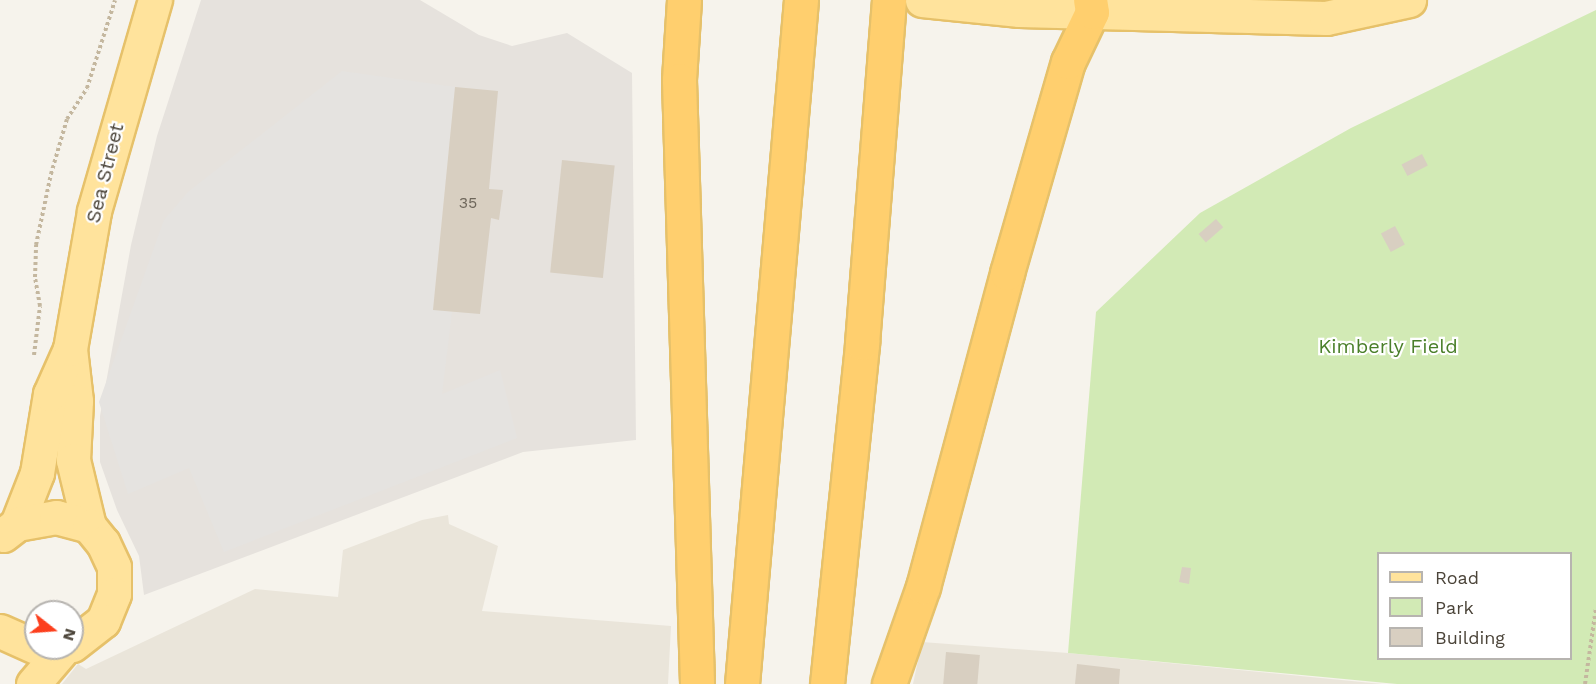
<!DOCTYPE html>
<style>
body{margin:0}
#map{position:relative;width:1596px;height:684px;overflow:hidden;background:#f6f3ec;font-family:"Work Sans",sans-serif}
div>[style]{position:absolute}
.residential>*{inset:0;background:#eae5da}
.industrial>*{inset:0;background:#e6e2dd}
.green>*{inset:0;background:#d2eab5}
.parking>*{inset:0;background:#e5e3e0}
.building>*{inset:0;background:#d8cfc1;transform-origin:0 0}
.path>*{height:4px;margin-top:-2px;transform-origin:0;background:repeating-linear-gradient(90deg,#c4b79f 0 3px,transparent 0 6px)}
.roads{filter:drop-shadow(2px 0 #e6c16a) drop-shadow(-2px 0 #e6c16a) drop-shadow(0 2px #e6c16a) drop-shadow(0 -2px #e6c16a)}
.primary>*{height:33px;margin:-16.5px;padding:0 16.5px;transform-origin:16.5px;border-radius:16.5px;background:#ffe39c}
.motorway>*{height:33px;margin:-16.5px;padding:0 16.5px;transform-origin:16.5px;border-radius:16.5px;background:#ffcf6e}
span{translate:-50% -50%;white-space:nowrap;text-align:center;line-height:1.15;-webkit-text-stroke:4.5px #fff;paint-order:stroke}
.number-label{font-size:16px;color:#6e675b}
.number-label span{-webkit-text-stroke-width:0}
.street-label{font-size:20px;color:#4b4439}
.park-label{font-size:20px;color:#4a7f2a}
.legend{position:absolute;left:1377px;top:552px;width:195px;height:108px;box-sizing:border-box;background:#fff;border:2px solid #b7b4b0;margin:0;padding:8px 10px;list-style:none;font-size:18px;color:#4b4439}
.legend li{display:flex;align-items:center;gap:12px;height:30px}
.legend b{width:30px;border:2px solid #b7b4b0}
.north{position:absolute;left:24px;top:600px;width:60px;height:60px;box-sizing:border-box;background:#fff;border:2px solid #b7b4b0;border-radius:50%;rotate:107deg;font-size:16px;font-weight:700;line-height:24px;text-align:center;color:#4b4439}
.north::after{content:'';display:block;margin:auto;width:21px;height:27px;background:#fc3f1d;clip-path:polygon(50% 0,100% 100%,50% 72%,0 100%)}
</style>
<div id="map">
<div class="residential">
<i style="clip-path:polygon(448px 515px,449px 524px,498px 546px,482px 611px,671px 626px,668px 684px,62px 684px,78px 664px,86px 669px,255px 589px,338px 597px,343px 550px,422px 520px)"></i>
<i style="clip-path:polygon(922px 642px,1068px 653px,1382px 684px,913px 684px)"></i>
</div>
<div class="industrial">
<i style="clip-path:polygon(201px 0,420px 0,479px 35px,512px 46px,567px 33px,632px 73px,636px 440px,523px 452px,144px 595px,139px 556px,117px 510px,100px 462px,100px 416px,131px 245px,157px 136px)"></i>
</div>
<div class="green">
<i style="clip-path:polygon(evenodd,1596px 10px,1596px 684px,1397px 684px,1068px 653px,1096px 312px,1200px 213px,1351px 128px,1596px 10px,1378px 554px,1570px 554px,1570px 658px,1378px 658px,1378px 554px)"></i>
</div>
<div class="parking">
<i style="clip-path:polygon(342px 71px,455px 87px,433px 309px,452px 312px,442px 394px,500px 370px,517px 438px,224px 552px,189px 468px,128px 494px,99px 402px,164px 220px,188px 192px)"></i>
</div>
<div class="building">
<i style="clip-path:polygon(455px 87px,498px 91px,489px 189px,503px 190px,499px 220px,491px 218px,480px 314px,433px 310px)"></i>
<i style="left:1422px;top:154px;width:13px;height:23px;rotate:63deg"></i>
<i style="left:562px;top:160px;width:53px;height:113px;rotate:6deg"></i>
<i style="left:1216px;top:219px;width:11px;height:23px;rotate:49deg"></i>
<i style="left:1395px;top:226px;width:21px;height:16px;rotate:62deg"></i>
<i style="clip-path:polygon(1182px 567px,1191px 568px,1189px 584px,1179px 582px)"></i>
<i style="left:946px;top:652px;width:34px;height:32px;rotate:5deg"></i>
<i style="clip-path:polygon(1077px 664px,1120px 669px,1119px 684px,1075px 684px)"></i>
</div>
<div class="path">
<i style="left:34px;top:355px;width:49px;rotate:-83deg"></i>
<i style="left:40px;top:306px;width:29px;rotate:-100deg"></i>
<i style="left:35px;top:277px;width:32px;rotate:-88deg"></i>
<i style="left:36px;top:245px;width:73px;rotate:-78.1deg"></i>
<i style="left:51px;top:174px;width:57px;rotate:-73.8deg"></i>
<i style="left:67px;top:119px;width:37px;rotate:-57deg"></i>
<i style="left:87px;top:88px;width:92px;rotate:-72.3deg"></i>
<i style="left:1585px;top:684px;width:77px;rotate:-81.8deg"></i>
</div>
<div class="roads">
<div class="primary">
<i style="left:922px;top:0;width:98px;rotate:5.9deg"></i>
<i style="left:1019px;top:10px;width:307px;rotate:1.5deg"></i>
<i style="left:1326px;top:18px;width:85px;rotate:-12.2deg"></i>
<i style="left:70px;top:349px;width:52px;rotate:83.4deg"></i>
<i style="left:76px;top:401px;width:59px;rotate:92.9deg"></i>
<i style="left:73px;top:460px;width:68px;rotate:76.4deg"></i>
<i style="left:17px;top:524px;width:55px;rotate:-68.6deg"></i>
<i style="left:37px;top:473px;width:80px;rotate:-80.7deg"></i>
<i style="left:50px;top:394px;width:49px;rotate:-66deg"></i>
<i style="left:70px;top:349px;width:140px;rotate:-80.1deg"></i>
<i style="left:94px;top:211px;width:220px;rotate:-73.9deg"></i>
<i style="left:3px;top:535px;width:18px;rotate:-38deg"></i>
<i style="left:17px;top:524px;width:40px;rotate:-10deg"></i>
<i style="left:56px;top:517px;width:34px;rotate:15deg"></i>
<i style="left:89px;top:526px;width:22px;rotate:51deg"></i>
<i style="left:103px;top:543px;width:26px;rotate:65deg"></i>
<i style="left:114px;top:567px;width:27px;rotate:90deg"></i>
<i style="left:114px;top:594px;width:29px;rotate:112deg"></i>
<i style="left:103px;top:621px;width:39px;rotate:142deg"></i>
<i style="left:0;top:631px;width:39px;rotate:24deg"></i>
<i style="left:33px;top:684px;width:46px;rotate:-49.4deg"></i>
</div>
<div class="motorway">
<i style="left:684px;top:0;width:80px;rotate:93.6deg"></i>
<i style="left:679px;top:80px;width:604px;rotate:88.29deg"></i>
<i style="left:742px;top:684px;width:687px;rotate:-85.07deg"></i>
<i style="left:827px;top:684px;width:343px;rotate:-84.1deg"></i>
<i style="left:862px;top:343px;width:344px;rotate:-85.5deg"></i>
<i style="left:889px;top:684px;width:103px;rotate:-70.7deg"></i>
<i style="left:923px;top:587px;width:325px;rotate:-75deg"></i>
<i style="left:1007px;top:273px;width:220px;rotate:-73.9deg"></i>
<i style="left:1068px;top:62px;width:55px;rotate:-64.4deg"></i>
<i style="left:1092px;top:12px;width:12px;rotate:-99deg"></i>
</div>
</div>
<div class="number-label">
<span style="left:468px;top:203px">35</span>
</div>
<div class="street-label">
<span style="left:105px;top:173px;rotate:-76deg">Sea Street</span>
</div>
<div class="park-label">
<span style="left:1388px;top:346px">Kimberly Field</span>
</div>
<ul class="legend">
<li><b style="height:8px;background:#ffe39c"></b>Road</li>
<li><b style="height:16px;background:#d2eab5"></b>Park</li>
<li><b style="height:16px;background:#d8cfc1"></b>Building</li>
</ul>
<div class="north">N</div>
</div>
